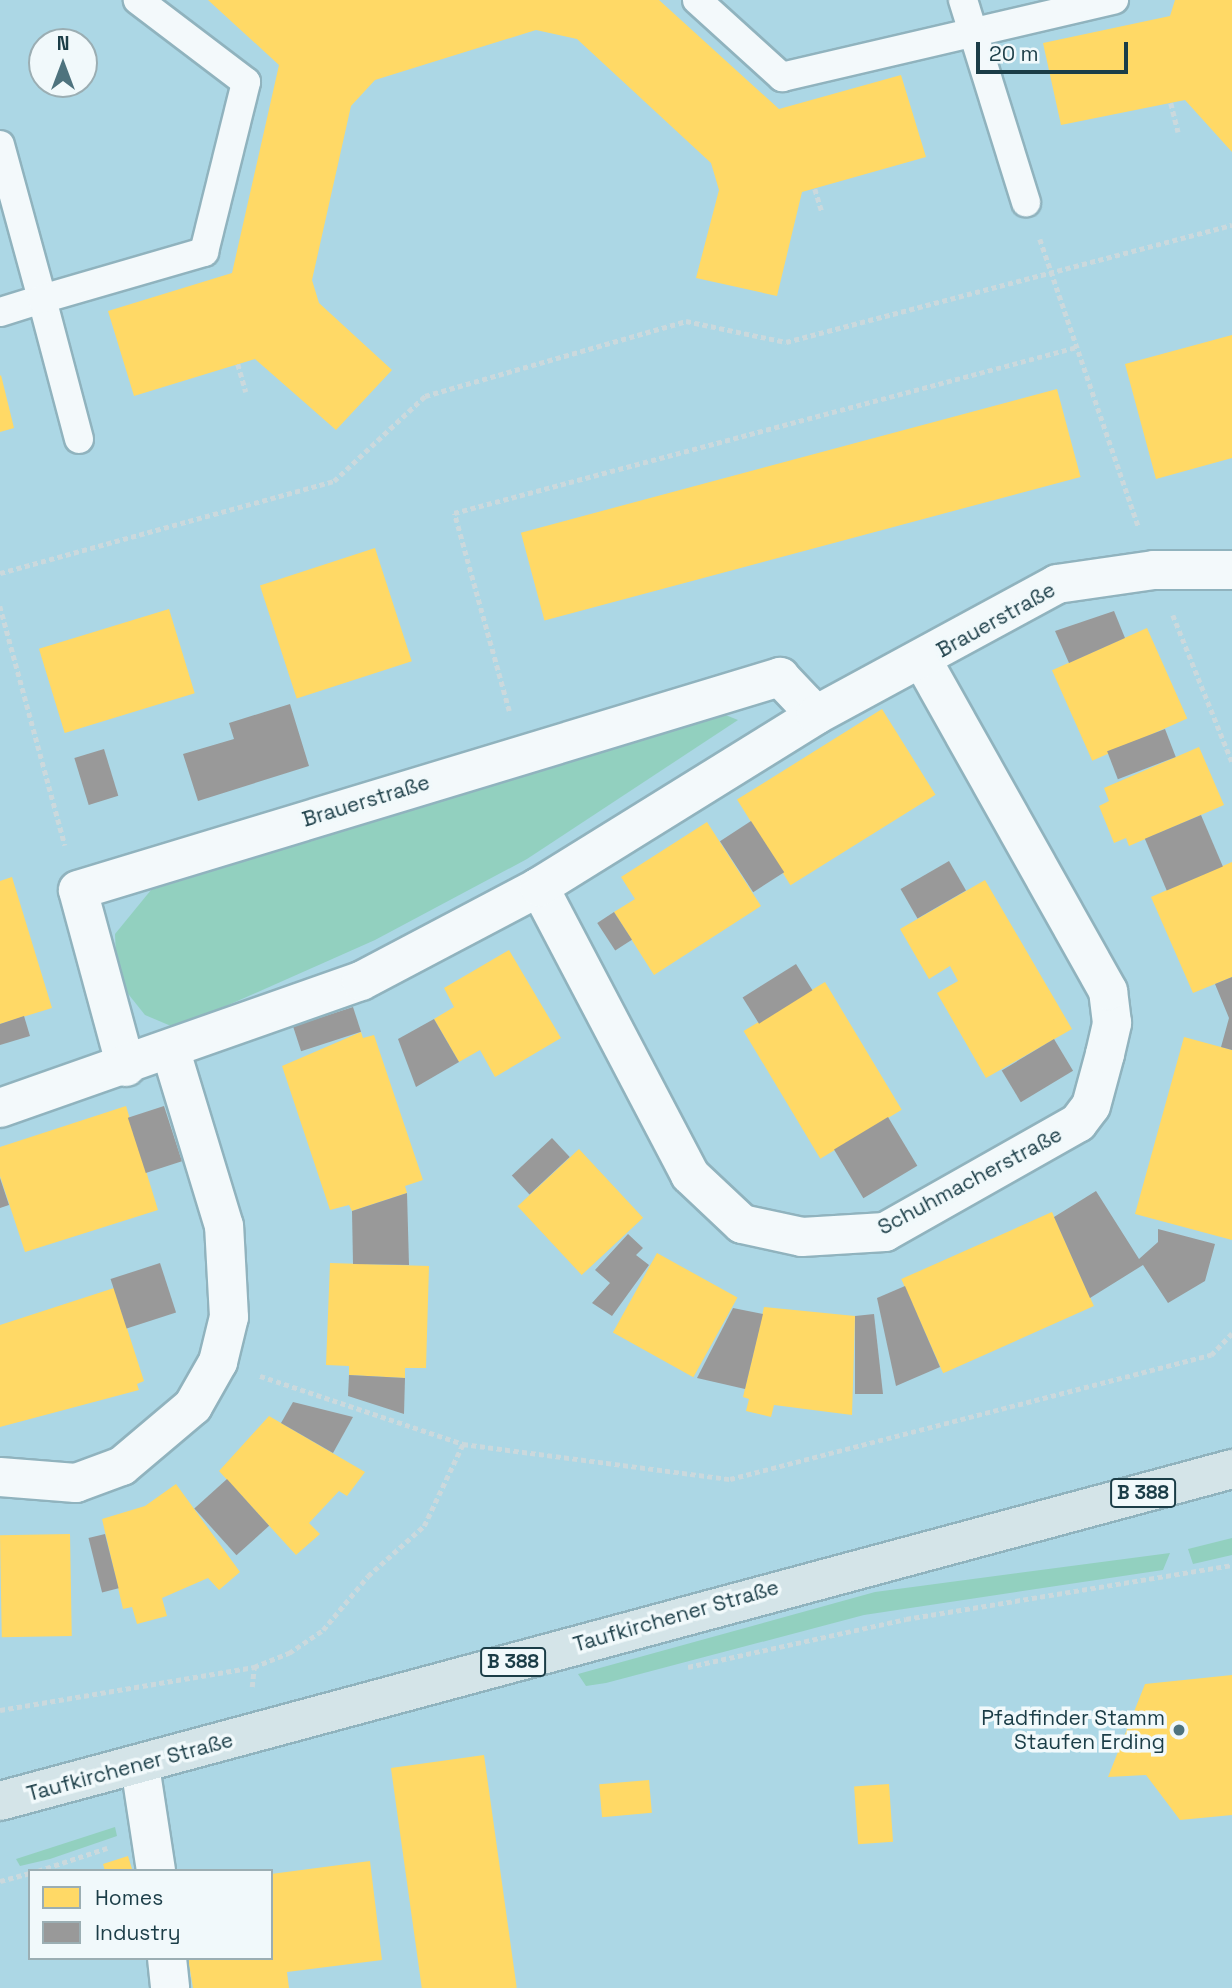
<!DOCTYPE html>
<meta charset="utf-8">
<style>
body{margin:0}
#map{position:relative;width:1232px;height:1988px;overflow:hidden;background:#acd7e5;font-family:"Space Grotesk",sans-serif}
div>[style]{position:absolute}
.green>*{inset:0;background:#92d0bf}
.homes>*{inset:0;background:#ffd966;transform-origin:0 0}
.industry>*{inset:0;background:#999;transform-origin:0 0}
.path>*{height:4.5px;margin-top:-2.25px;transform-origin:0;background:repeating-linear-gradient(90deg,#cbd9dd 0 5px,transparent 0 8.5px)}
.roads{filter:drop-shadow(2px 0 #90b3be) drop-shadow(-2px 0 #90b3be) drop-shadow(0 2px #90b3be) drop-shadow(0 -2px #90b3be)}
.lane>*{height:28px;margin:-14px;padding:0 14px;transform-origin:14px;border-radius:14px;background:#f3f9fb}
.street>*{height:38px;margin:-19px;padding:0 19px;transform-origin:19px;border-radius:19px;background:#f3f9fb}
.primary>*{height:38px;margin:-19px;padding:0 19px;transform-origin:19px;border-radius:19px;background:#d4e4e8}
.dots>*{width:19px;height:19px;translate:-50% -50%;box-sizing:border-box;border:4px solid #f1f9fb;border-radius:50%}
span{translate:-50% -50%;white-space:nowrap;text-align:center;line-height:1.15;-webkit-text-stroke:7px #f1f9fb;paint-order:stroke}
.shield-label span{padding:2px 5px;background:#f1f9fb;border:2px solid;border-radius:5px;-webkit-text-stroke-width:0}
.shield-label{font-size:19px;color:#1b3d47;font-weight:700}
.street-label{font-size:21px;color:#1b3d47}
.poi-label{font-size:21px;color:#1b3d47}
.right{translate:-100% -50%;text-align:right}
.legend{position:absolute;left:28px;top:1869px;width:245px;height:91px;box-sizing:border-box;background:#f1f9fb;border:2px solid #9baeb3;margin:0;padding:9px 12px;list-style:none;font-size:21px;color:#1b3d47}
.legend li{display:flex;align-items:center;gap:14px;height:35px}
.legend b{width:35px;border:2px solid #9baeb3}
.north{position:absolute;left:28px;top:28px;width:70px;height:70px;box-sizing:border-box;background:#f1f9fb;border:2px solid #9baeb3;border-radius:50%;rotate:0deg;font-size:19px;font-weight:700;line-height:28px;text-align:center;color:#1b3d47}
.north::after{content:'';display:block;margin:auto;width:24px;height:32px;background:#4e737e;clip-path:polygon(50% 0,100% 100%,50% 72%,0 100%)}
.scale{position:absolute;left:976px;top:42px;width:152px;height:32px;box-sizing:border-box;border:4px solid #1b3d47;border-top:0;padding-left:9px;font-size:21px;line-height:24px;white-space:nowrap;color:#1b3d47;-webkit-text-stroke:5px #f1f9fb;paint-order:stroke}
</style>
<div id="map">
<div class="green">
<i style="clip-path:polygon(723px 714px,738px 720px,527px 859px,375px 940px,197px 1019px,171px 1026px,145px 1015px,117px 980px,115px 934px,151px 890px)"></i>
<i style="clip-path:polygon(1232px 1538px,1232px 1555px,1193px 1564px,1188px 1549px)"></i>
<i style="clip-path:polygon(1170px 1553px,1163px 1570px,864px 1615px,606px 1683px,586px 1686px,578px 1674px,875px 1592px)"></i>
<i style="clip-path:polygon(115px 1827px,117px 1836px,50px 1859px,20px 1866px,16px 1859px)"></i>
</div>
<div class="homes">
<i style="clip-path:polygon(208px 0,659px 0,779px 109px,901px 75px,926px 157px,802px 192px,777px 296px,696px 278px,719px 190px,711px 163px,577px 39px,536px 30px,375px 80px,351px 106px,312px 280px,319px 303px,392px 370px,336px 430px,255px 359px,134px 396px,108px 311px,232px 273px,279px 65px)"></i>
<i style="clip-path:polygon(1175px 0,1232px 0,1232px 152px,1185px 100px,1061px 125px,1043px 43px,1170px 16px)"></i>
<i style="clip-path:polygon(1232px 335px,1232px 458px,1156px 479px,1125px 364px)"></i>
<i style="clip-path:polygon(1px 375px,14px 428px,0 432px,0 376px)"></i>
<i style="left:1057px;top:389px;width:91px;height:555px;rotate:75deg"></i>
<i style="left:375px;top:548px;width:119px;height:121px;rotate:72deg"></i>
<i style="left:169px;top:609px;width:88px;height:136px;rotate:73deg"></i>
<i style="left:1147px;top:628px;width:99px;height:104px;rotate:66deg"></i>
<i style="left:882px;top:709px;width:101px;height:171px;rotate:58deg"></i>
<i style="clip-path:polygon(1199px 747px,1224px 805px,1129px 846px,1126px 838px,1114px 843px,1099px 806px,1109px 801px,1104px 788px)"></i>
<i style="clip-path:polygon(707px 822px,761px 906px,654px 975px,614px 912px,635px 899px,621px 877px)"></i>
<i style="clip-path:polygon(1232px 862px,1232px 977px,1193px 993px,1151px 897px)"></i>
<i style="clip-path:polygon(12px 877px,52px 1008px,0 1024px,0 881px)"></i>
<i style="clip-path:polygon(985px 880px,1072px 1029px,986px 1078px,937px 993px,958px 981px,950px 966px,929px 979px,900px 929px)"></i>
<i style="clip-path:polygon(509px 950px,561px 1038px,495px 1077px,480px 1050px,459px 1062px,434px 1019px,454px 1007px,444px 988px)"></i>
<i style="left:825px;top:982px;width:149px;height:95px;rotate:59deg"></i>
<i style="clip-path:polygon(361px 1032px,363px 1038px,374px 1035px,423px 1180px,405px 1186px,407px 1193px,352px 1211px,349px 1205px,330px 1210px,282px 1066px)"></i>
<i style="clip-path:polygon(1184px 1037px,1232px 1050px,1232px 1240px,1135px 1214px)"></i>
<i style="clip-path:polygon(126px 1106px,158px 1210px,25px 1252px,0 1176px,0 1147px)"></i>
<i style="left:579px;top:1149px;width:94px;height:84px;rotate:47deg"></i>
<i style="left:1052px;top:1212px;width:103px;height:165px;rotate:66deg"></i>
<i style="left:657px;top:1253px;width:92px;height:91px;rotate:29deg"></i>
<i style="clip-path:polygon(330px 1263px,429px 1266px,426px 1368px,405px 1368px,405px 1378px,349px 1375px,349px 1366px,326px 1365px)"></i>
<i style="clip-path:polygon(114px 1288px,144px 1381px,137px 1384px,139px 1390px,0 1427px,0 1325px)"></i>
<i style="clip-path:polygon(764px 1307px,855px 1316px,852px 1415px,774px 1405px,771px 1417px,746px 1411px,749px 1399px,743px 1397px)"></i>
<i style="clip-path:polygon(269px 1416px,365px 1472px,347px 1496px,339px 1491px,309px 1523px,320px 1534px,296px 1555px,219px 1471px)"></i>
<i style="clip-path:polygon(176px 1484px,240px 1572px,219px 1590px,208px 1578px,162px 1598px,167px 1616px,137px 1624px,132px 1607px,123px 1609px,102px 1519px,145px 1506px)"></i>
<i style="left:70px;top:1534px;width:102px;height:70px;rotate:89deg"></i>
<i style="clip-path:polygon(1232px 1675px,1232px 1815px,1180px 1820px,1146px 1775px,1108px 1777px,1145px 1684px)"></i>
<i style="left:484px;top:1755px;width:235px;height:94px;rotate:82deg"></i>
<i style="left:649px;top:1780px;width:33px;height:50px;rotate:85deg"></i>
<i style="left:889px;top:1784px;width:58px;height:35px;rotate:86deg"></i>
<i style="clip-path:polygon(128px 1856px,132px 1869px,105px 1871px,103px 1864px)"></i>
<i style="clip-path:polygon(370px 1861px,382px 1960px,287px 1972px,289px 1988px,193px 1988px,188px 1958px,271px 1958px,271px 1874px)"></i>
</div>
<div class="industry">
<i style="clip-path:polygon(1114px 611px,1125px 638px,1069px 663px,1055px 631px)"></i>
<i style="clip-path:polygon(290px 704px,309px 766px,198px 801px,183px 754px,234px 739px,229px 723px)"></i>
<i style="left:1165px;top:729px;width:30px;height:62px;rotate:69deg"></i>
<i style="left:104px;top:749px;width:49px;height:31px;rotate:73deg"></i>
<i style="left:1201px;top:815px;width:56px;height:61px;rotate:67deg"></i>
<i style="left:751px;top:821px;width:61px;height:37px;rotate:57deg"></i>
<i style="left:949px;top:861px;width:34px;height:56px;rotate:60deg"></i>
<i style="left:614px;top:912px;width:33px;height:20px;rotate:57deg"></i>
<i style="left:796px;top:964px;width:31px;height:63px;rotate:58deg"></i>
<i style="clip-path:polygon(1232px 977px,1232px 1050px,1221px 1047px,1229px 1018px,1215px 984px)"></i>
<i style="left:353px;top:1007px;width:26px;height:63px;rotate:72deg"></i>
<i style="clip-path:polygon(24px 1016px,30px 1036px,0 1045px,0 1024px)"></i>
<i style="clip-path:polygon(434px 1019px,459px 1062px,416px 1087px,398px 1039px)"></i>
<i style="left:1054px;top:1039px;width:37px;height:61px;rotate:59deg"></i>
<i style="left:164px;top:1106px;width:58px;height:38px;rotate:72deg"></i>
<i style="left:888px;top:1117px;width:57px;height:63px;rotate:59deg"></i>
<i style="left:552px;top:1138px;width:26px;height:55px;rotate:47deg"></i>
<i style="clip-path:polygon(0 1178px,9px 1205px,0 1208px)"></i>
<i style="clip-path:polygon(1096px 1191px,1139px 1259px,1158px 1242px,1158px 1229px,1215px 1244px,1205px 1281px,1168px 1303px,1143px 1265px,1090px 1298px,1054px 1217px)"></i>
<i style="clip-path:polygon(407px 1193px,409px 1265px,353px 1264px,352px 1211px)"></i>
<i style="clip-path:polygon(628px 1234px,643px 1248px,636px 1255px,649px 1265px,612px 1316px,592px 1303px,610px 1283px,595px 1270px)"></i>
<i style="left:160px;top:1263px;width:52px;height:52px;rotate:72deg"></i>
<i style="clip-path:polygon(905px 1286px,940px 1367px,896px 1386px,877px 1298px)"></i>
<i style="clip-path:polygon(733px 1308px,763px 1314px,745px 1389px,697px 1378px)"></i>
<i style="clip-path:polygon(874px 1314px,883px 1394px,855px 1394px,855px 1316px)"></i>
<i style="clip-path:polygon(349px 1375px,405px 1378px,404px 1414px,348px 1396px)"></i>
<i style="clip-path:polygon(293px 1402px,353px 1417px,333px 1453px,281px 1423px)"></i>
<i style="left:227px;top:1479px;width:63px;height:44px;rotate:48deg"></i>
<i style="left:105px;top:1534px;width:56px;height:17px;rotate:76deg"></i>
</div>
<div class="path">
<i style="left:1171px;top:103px;width:30px;rotate:76deg"></i>
<i style="left:815px;top:189px;width:24px;rotate:73deg"></i>
<i style="left:1040px;top:239px;width:303px;rotate:71.1deg"></i>
<i style="left:238px;top:364px;width:29px;rotate:74deg"></i>
<i style="left:0;top:573px;width:346px;rotate:-15.4deg"></i>
<i style="left:334px;top:481px;width:125px;rotate:-43deg"></i>
<i style="left:425px;top:396px;width:272px;rotate:-16deg"></i>
<i style="left:686px;top:321px;width:102px;rotate:11.9deg"></i>
<i style="left:786px;top:342px;width:461px;rotate:-14.7deg"></i>
<i style="left:0;top:606px;width:248px;rotate:74.8deg"></i>
<i style="left:1173px;top:615px;width:158px;rotate:68.1deg"></i>
<i style="left:509px;top:711px;width:205px;rotate:-105.5deg"></i>
<i style="left:454px;top:513px;width:645px;rotate:-14.92deg"></i>
<i style="left:260px;top:1376px;width:214px;rotate:18.5deg"></i>
<i style="left:463px;top:1444px;width:269px;rotate:7.5deg"></i>
<i style="left:730px;top:1479px;width:497px;rotate:-14.5deg"></i>
<i style="left:1211px;top:1355px;width:30px;rotate:-46deg"></i>
<i style="left:688px;top:1667px;width:223px;rotate:-12.4deg"></i>
<i style="left:906px;top:1619px;width:330px;rotate:-9.4deg"></i>
<i style="left:252px;top:1687px;width:20px;rotate:-84deg"></i>
<i style="left:0;top:1710px;width:258px;rotate:-9.6deg"></i>
<i style="left:254px;top:1667px;width:38px;rotate:-22deg"></i>
<i style="left:289px;top:1653px;width:41px;rotate:-34.1deg"></i>
<i style="left:323px;top:1630px;width:70px;rotate:-50.2deg"></i>
<i style="left:368px;top:1576px;width:75px;rotate:-41.8deg"></i>
<i style="left:424px;top:1526px;width:91px;rotate:-64.6deg"></i>
<i style="left:38px;top:1871px;width:73px;rotate:-18.4deg"></i>
<i style="left:0;top:1881px;width:31px;rotate:-15deg"></i>
</div>
<div class="roads">
<div class="lane">
<i style="left:697px;top:0;width:115px;rotate:42.2deg"></i>
<i style="left:782px;top:77px;width:341px;rotate:-13.1deg"></i>
<i style="left:963px;top:0;width:212px;rotate:72.7deg"></i>
<i style="left:0;top:145px;width:160px;rotate:74.7deg"></i>
<i style="left:42px;top:299px;width:44px;rotate:162.8deg"></i>
<i style="left:79px;top:439px;width:145px;rotate:-104.8deg"></i>
<i style="left:42px;top:299px;width:169px;rotate:-16.2deg"></i>
<i style="left:204px;top:252px;width:175px;rotate:-76.1deg"></i>
<i style="left:246px;top:82px;width:136px;rotate:-142.8deg"></i>
</div>
<div class="street">
<i style="left:539px;top:887px;width:325px;rotate:62.3deg"></i>
<i style="left:690px;top:1175px;width:71px;rotate:43.3deg"></i>
<i style="left:742px;top:1224px;width:61px;rotate:12.2deg"></i>
<i style="left:802px;top:1237px;width:83px;rotate:-3.4deg"></i>
<i style="left:885px;top:1232px;width:222px;rotate:-29.5deg"></i>
<i style="left:1078px;top:1123px;width:21px;rotate:-53deg"></i>
<i style="left:1091px;top:1106px;width:54px;rotate:-74.9deg"></i>
<i style="left:1105px;top:1054px;width:32px;rotate:-77deg"></i>
<i style="left:1112px;top:1023px;width:32px;rotate:-97deg"></i>
<i style="left:1108px;top:991px;width:380px;rotate:-119.3deg"></i>
<i style="left:126px;top:1067px;width:183px;rotate:-105.2deg"></i>
<i style="left:78px;top:890px;width:734px;rotate:-16.88deg"></i>
<i style="left:780px;top:677px;width:52px;rotate:46.5deg"></i>
<i style="left:0;top:1108px;width:383px;rotate:-19.4deg"></i>
<i style="left:361px;top:981px;width:201px;rotate:-27.8deg"></i>
<i style="left:539px;top:887px;width:326px;rotate:-31.8deg"></i>
<i style="left:816px;top:715px;width:274px;rotate:-28.5deg"></i>
<i style="left:1057px;top:584px;width:98px;rotate:-8.2deg"></i>
<i style="left:1154px;top:570px;width:78px"></i>
<i style="left:0;top:1477px;width:76px;rotate:4.5deg"></i>
<i style="left:76px;top:1483px;width:49px;rotate:-20.3deg"></i>
<i style="left:122px;top:1466px;width:93px;rotate:-40.2deg"></i>
<i style="left:193px;top:1406px;width:51px;rotate:-60.4deg"></i>
<i style="left:218px;top:1362px;width:46px;rotate:-76.3deg"></i>
<i style="left:229px;top:1317px;width:91px;rotate:-93.1deg"></i>
<i style="left:224px;top:1226px;width:182px;rotate:-106.9deg"></i>
<i style="left:140px;top:1766px;width:106px;rotate:81.3deg"></i>
<i style="left:167px;top:1958px;width:30px;rotate:84deg"></i>
</div>
<div class="primary">
<i style="left:0;top:1801px;width:1276px;rotate:-15.08deg"></i>
</div>
</div>
<div class="dots">
<i style="left:1179px;top:1730px;background:#4e737e"></i>
</div>
<div class="shield-label">
<span style="left:1143px;top:1493px">B 388</span>
<span style="left:513px;top:1662px">B 388</span>
</div>
<div class="street-label">
<span style="left:996px;top:620px;rotate:-29deg">Brauerstraße</span>
<span style="left:366px;top:801px;rotate:-17deg">Brauerstraße</span>
<span style="left:970px;top:1181px;rotate:-28deg">Schuhmacherstraße</span>
<span style="left:676px;top:1616px;rotate:-16deg">Taufkirchener Straße</span>
<span style="left:130px;top:1767px;rotate:-15deg">Taufkirchener Straße</span>
</div>
<div class="poi-label">
<span class="right" style="left:1165px;top:1730px">Pfadfinder Stamm<br>Staufen Erding</span>
</div>
<ul class="legend">
<li><b style="height:19px;background:#ffd966"></b>Homes</li>
<li><b style="height:19px;background:#999"></b>Industry</li>
</ul>
<div class="north">N</div>
<div class="scale">20 m</div>
</div>
